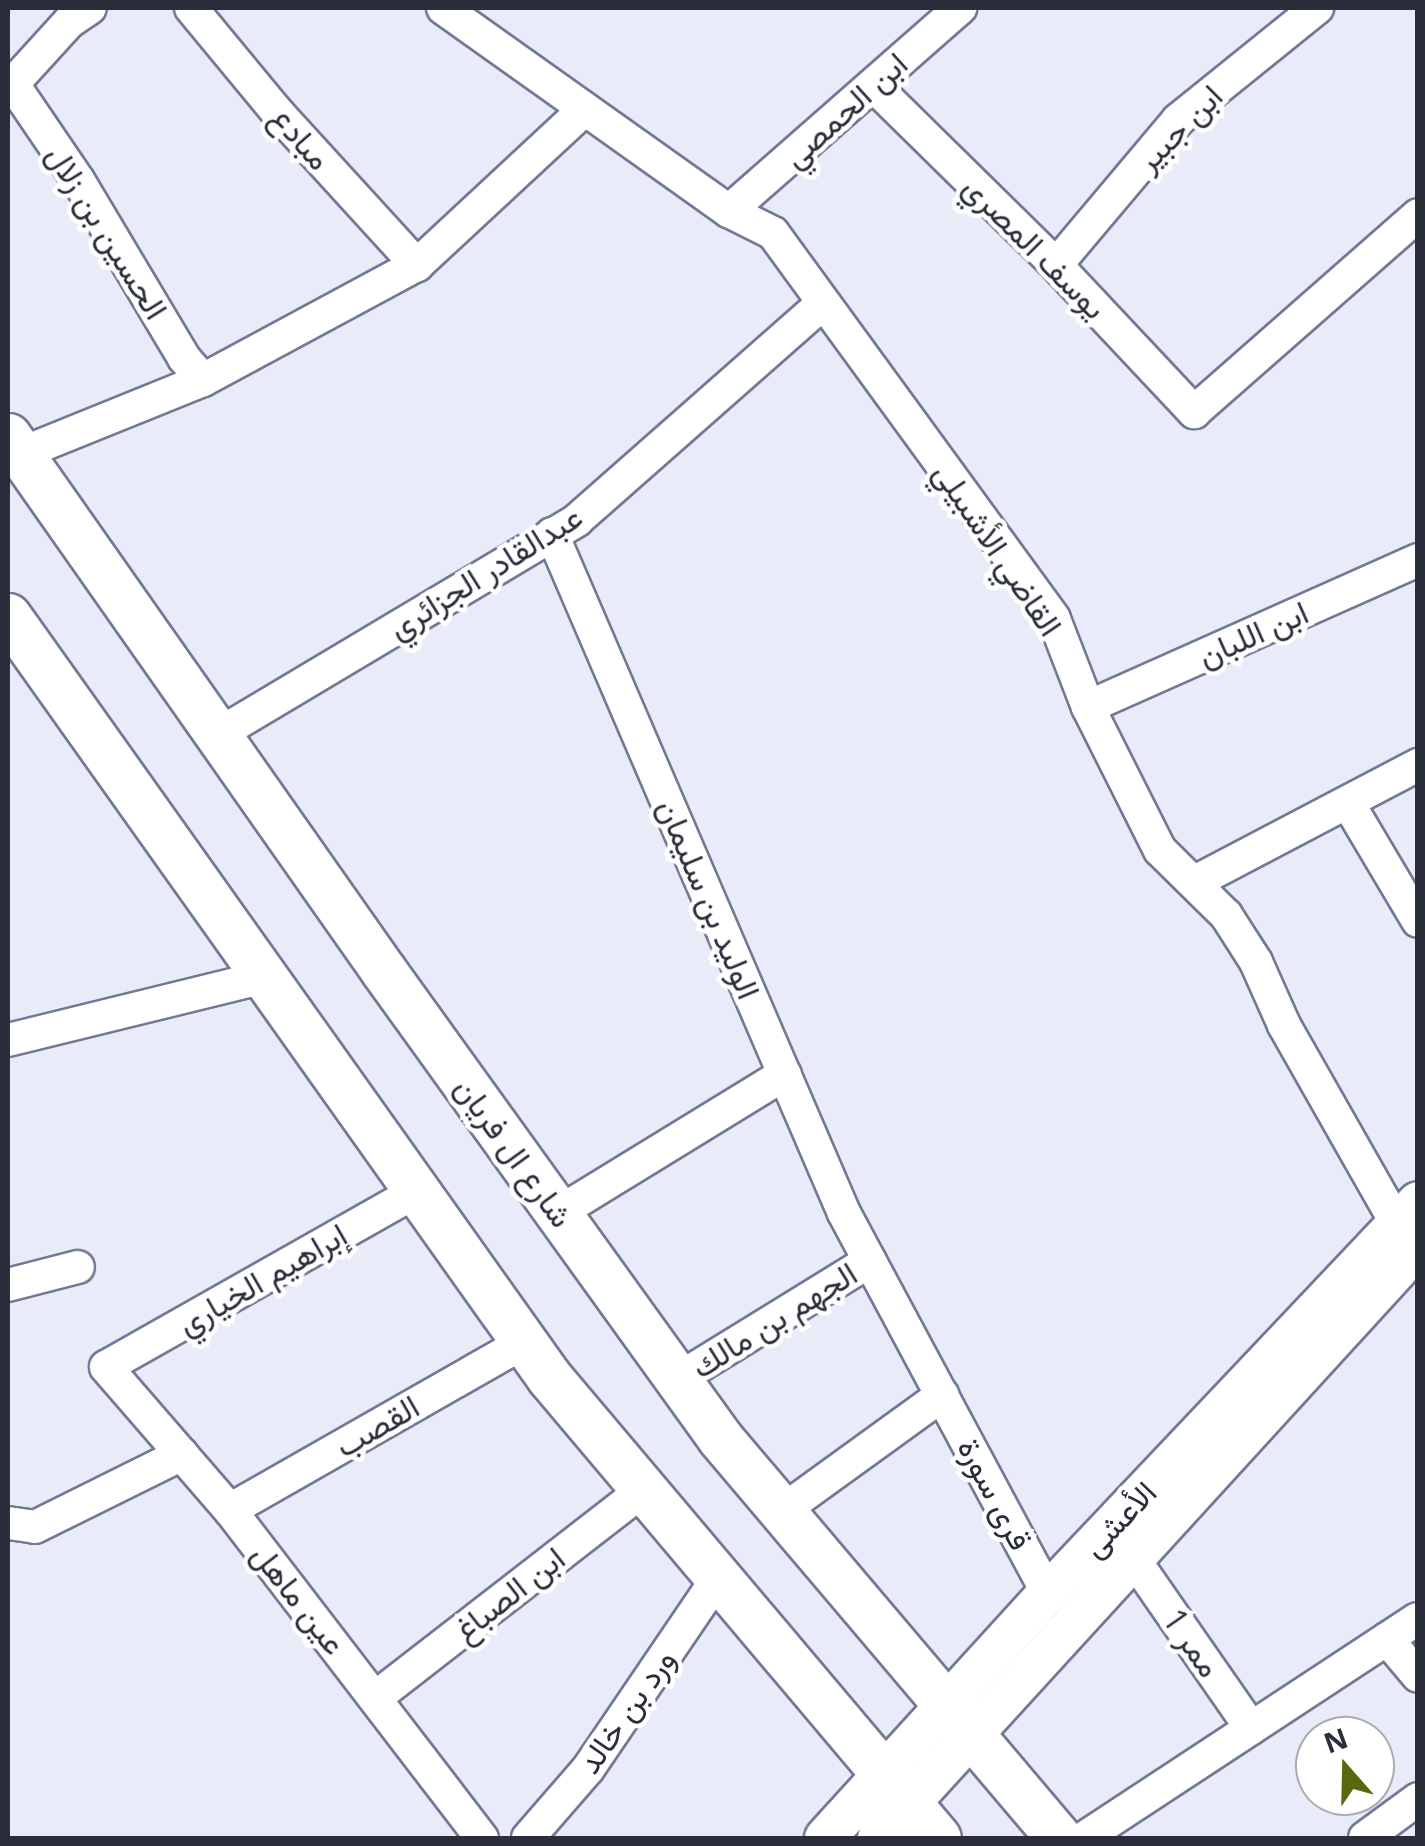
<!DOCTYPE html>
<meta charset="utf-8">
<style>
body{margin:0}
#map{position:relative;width:1425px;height:1846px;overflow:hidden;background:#e8ecf9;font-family:"Open Sans",Vazirmatn,sans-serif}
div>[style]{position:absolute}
.roads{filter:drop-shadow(2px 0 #717995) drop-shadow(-2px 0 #717995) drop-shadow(0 2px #717995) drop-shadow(0 -2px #717995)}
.minor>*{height:32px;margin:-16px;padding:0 16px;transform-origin:16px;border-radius:16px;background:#fff}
.tertiary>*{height:40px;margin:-20px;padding:0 20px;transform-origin:20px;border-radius:20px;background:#fff}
.secondary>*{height:45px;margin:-22.5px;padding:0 22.5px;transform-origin:22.5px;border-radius:22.5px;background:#fff}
span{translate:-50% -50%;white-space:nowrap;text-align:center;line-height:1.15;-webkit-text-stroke:9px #fff;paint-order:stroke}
.street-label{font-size:32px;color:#2a2e3a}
.frame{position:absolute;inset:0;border:10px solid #2a2e3a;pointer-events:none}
.north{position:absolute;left:1295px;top:1716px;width:100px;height:100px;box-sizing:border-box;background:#fff;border:2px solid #aaabb0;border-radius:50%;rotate:340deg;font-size:28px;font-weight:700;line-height:40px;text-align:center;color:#2a2e3a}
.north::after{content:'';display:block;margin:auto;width:35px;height:45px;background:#5a670d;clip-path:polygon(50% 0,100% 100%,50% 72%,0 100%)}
</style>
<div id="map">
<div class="roads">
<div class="minor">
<i style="left:191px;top:8px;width:136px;rotate:50.4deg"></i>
<i style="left:278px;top:113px;width:206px;rotate:47.6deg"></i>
<i style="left:443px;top:8px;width:351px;rotate:35.4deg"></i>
<i style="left:729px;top:211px;width:49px;rotate:26.6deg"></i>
<i style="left:773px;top:233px;width:477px;rotate:53.9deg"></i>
<i style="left:1054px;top:619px;width:94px;rotate:68.9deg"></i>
<i style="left:1088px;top:707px;width:160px;rotate:63.3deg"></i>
<i style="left:1160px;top:850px;width:93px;rotate:44.6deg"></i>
<i style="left:1226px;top:915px;width:56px;rotate:57.4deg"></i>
<i style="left:1256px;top:962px;width:69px;rotate:66deg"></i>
<i style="left:1284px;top:1025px;width:229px;rotate:60.4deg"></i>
<i style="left:12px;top:83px;width:117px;rotate:55.8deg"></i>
<i style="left:78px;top:180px;width:207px;rotate:59.2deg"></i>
<i style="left:184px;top:358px;width:29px;rotate:49deg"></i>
<i style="left:873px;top:85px;width:257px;rotate:44.5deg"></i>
<i style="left:1056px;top:265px;width:202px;rotate:46.8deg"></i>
<i style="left:1194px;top:412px;width:298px;rotate:-41.3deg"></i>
<i style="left:8px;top:89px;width:91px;rotate:-47.7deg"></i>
<i style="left:69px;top:22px;width:25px;rotate:-34deg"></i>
<i style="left:729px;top:211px;width:308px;rotate:-41.3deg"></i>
<i style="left:1056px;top:265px;width:189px;rotate:-49.9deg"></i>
<i style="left:1178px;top:120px;width:179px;rotate:-38.9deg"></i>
<i style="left:20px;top:454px;width:197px;rotate:-22deg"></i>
<i style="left:203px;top:380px;width:243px;rotate:-28.3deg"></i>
<i style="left:417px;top:265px;width:226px;rotate:-42.9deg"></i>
<i style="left:552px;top:534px;width:739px;rotate:66.73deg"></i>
<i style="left:844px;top:1213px;width:431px;rotate:61.8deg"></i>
<i style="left:1088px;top:707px;width:361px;rotate:-24deg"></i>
<i style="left:217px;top:735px;width:419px;rotate:-30.8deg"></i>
<i style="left:577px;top:520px;width:328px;rotate:-41.4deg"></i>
<i style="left:1348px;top:803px;width:137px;rotate:59.3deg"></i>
<i style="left:1195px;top:882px;width:252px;rotate:-27.7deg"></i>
<i style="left:8px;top:1040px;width:264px;rotate:-13.8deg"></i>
<i style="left:417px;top:1191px;width:357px;rotate:150.5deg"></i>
<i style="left:106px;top:1367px;width:189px;rotate:49.1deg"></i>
<i style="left:230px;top:1510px;width:414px;rotate:52.5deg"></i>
<i style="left:558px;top:1213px;width:266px;rotate:-31.5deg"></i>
<i style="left:8px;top:1285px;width:72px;rotate:-14.4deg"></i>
<i style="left:678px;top:1379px;width:225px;rotate:-31.6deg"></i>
<i style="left:230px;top:1510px;width:339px;rotate:-29.7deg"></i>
<i style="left:782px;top:1511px;width:198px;rotate:-35.9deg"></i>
<i style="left:8px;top:1523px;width:27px;rotate:8deg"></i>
<i style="left:35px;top:1527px;width:164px;rotate:-26.4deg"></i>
<i style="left:1133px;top:1558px;width:207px;rotate:55.2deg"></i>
<i style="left:1387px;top:1639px;width:48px;rotate:50deg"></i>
<i style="left:375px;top:1698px;width:341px;rotate:-37.8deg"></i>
<i style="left:528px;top:1838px;width:91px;rotate:-49deg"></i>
<i style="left:588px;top:1769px;width:231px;rotate:-55.8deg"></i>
<i style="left:1084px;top:1838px;width:399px;rotate:-33.3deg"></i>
<i style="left:1365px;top:1838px;width:66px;rotate:-36.3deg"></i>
</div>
<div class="tertiary">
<i style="left:825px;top:1838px;width:331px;rotate:-47.7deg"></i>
<i style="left:1048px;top:1593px;width:538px;rotate:-46.58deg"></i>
<i style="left:878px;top:1838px;width:801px;rotate:-47.58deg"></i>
</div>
<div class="secondary">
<i style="left:8px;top:436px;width:653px;rotate:54.92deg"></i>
<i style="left:383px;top:970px;width:577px;rotate:54.24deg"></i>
<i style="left:720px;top:1438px;width:524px;rotate:49.72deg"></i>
<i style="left:8px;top:616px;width:934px;rotate:54.59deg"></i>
<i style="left:549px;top:1377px;width:603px;rotate:49.84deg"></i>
</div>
</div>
<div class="street-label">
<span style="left:845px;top:110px;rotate:-42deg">ابن الحمصي</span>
<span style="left:1179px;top:128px;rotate:-45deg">ابن جبير</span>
<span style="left:301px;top:138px;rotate:49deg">مبادع</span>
<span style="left:107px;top:232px;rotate:58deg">الحسين بن زلال</span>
<span style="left:1035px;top:247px;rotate:45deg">يوسف المصري</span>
<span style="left:998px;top:549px;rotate:56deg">القاضي الأشبيلي</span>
<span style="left:485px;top:572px;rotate:-32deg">عبدالقادر الجزائري</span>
<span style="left:1253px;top:634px;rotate:-24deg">ابن اللبان</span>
<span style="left:709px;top:899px;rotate:67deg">الوليد بن سليمان</span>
<span style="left:514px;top:1152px;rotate:54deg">شارع ال فريان</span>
<span style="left:262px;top:1279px;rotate:-30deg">إبراهيم الخياري</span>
<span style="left:774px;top:1320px;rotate:-32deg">الجهم بن مالك</span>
<span style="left:377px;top:1426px;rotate:-30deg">القصب</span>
<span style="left:995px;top:1494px;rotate:62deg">قرى سورة</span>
<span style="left:1119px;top:1519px;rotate:-46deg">الأعشى</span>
<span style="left:509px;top:1594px;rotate:-38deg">ابن الصباغ</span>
<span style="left:299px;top:1599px;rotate:52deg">عين ماهل</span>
<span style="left:1192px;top:1643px;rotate:55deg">ممر 1</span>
<span style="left:626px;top:1711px;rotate:-55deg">ورد بن خالد</span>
</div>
<div class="frame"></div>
<div class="north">N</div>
</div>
